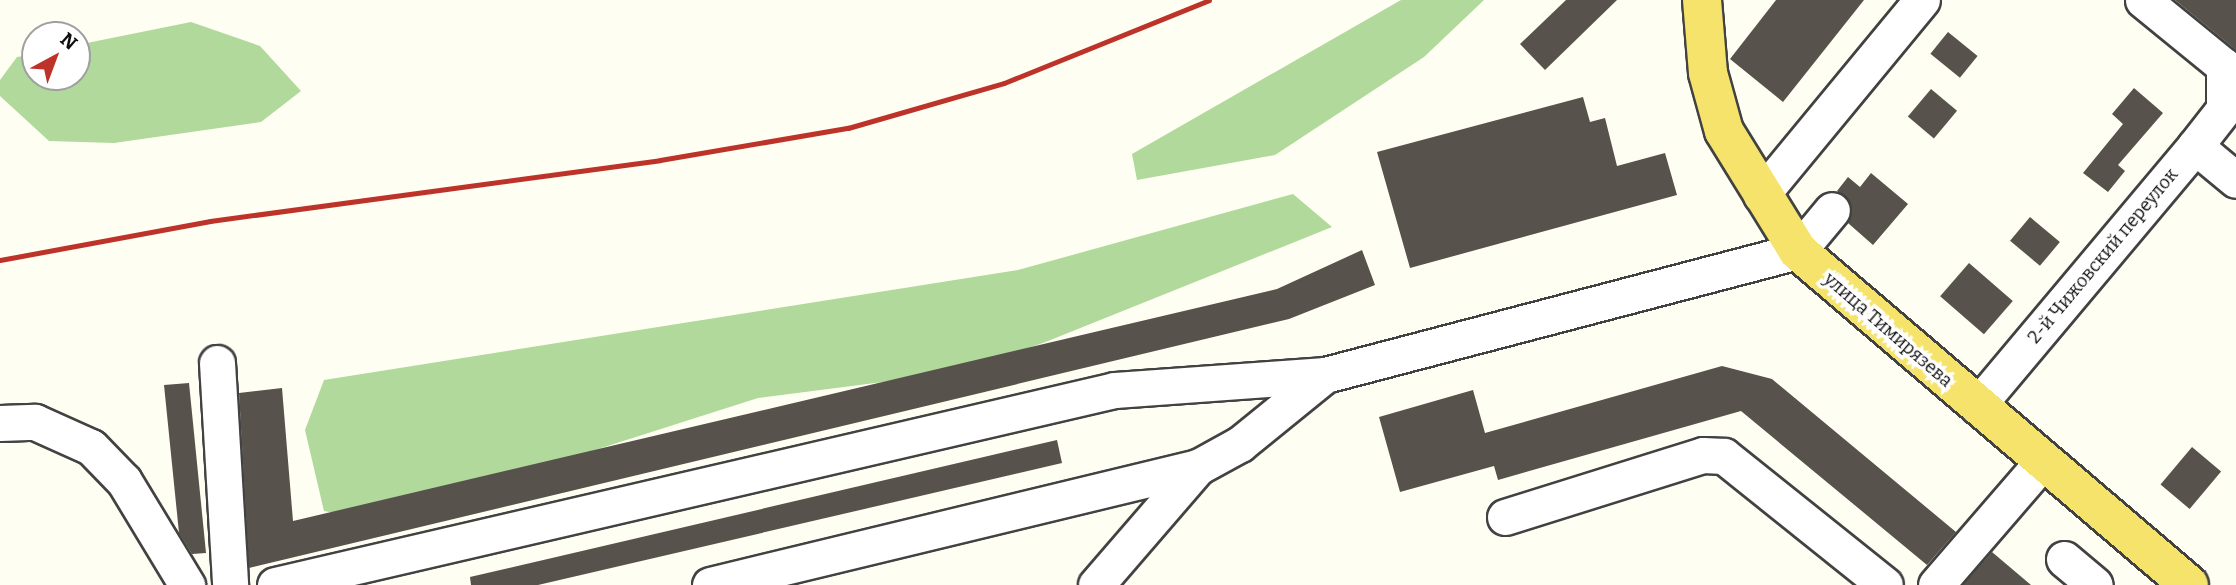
<!DOCTYPE html>
<meta charset="utf-8">
<style>
body{margin:0}
#map{position:relative;width:2236px;height:585px;overflow:hidden;background:#fffef2;font-family:Bitter,serif}
div>[style]{position:absolute}
.forest>*{inset:0;background:#b0d99b}
.building>*{inset:0;background:#58524c;transform-origin:0 0}
.roads{filter:drop-shadow(2px 0 #424242) drop-shadow(-2px 0 #424242) drop-shadow(0 2px #424242) drop-shadow(0 -2px #424242)}
.minor>*{height:35px;margin:-17.5px;padding:0 17.5px;transform-origin:17.5px;border-radius:17.5px;background:#fff}
.major>*{height:38px;margin:-19px;padding:0 19px;transform-origin:19px;border-radius:19px;background:#f5e36c}
.rail>*{height:5px;margin:-2.5px;padding:0 2.5px;transform-origin:2.5px;border-radius:2.5px;background:#bd332a}
span{translate:-50% -50%;white-space:nowrap;text-align:center;line-height:1.15;-webkit-text-stroke:7px #fff;paint-order:stroke}
.street-label{font-size:18px;color:#0f0f0f}
.north{position:absolute;left:21px;top:21px;width:70px;height:70px;box-sizing:border-box;background:#fff;border:2px solid #9f9f9f;border-radius:50%;rotate:41deg;font-size:19px;font-weight:700;line-height:28px;text-align:center;color:#0f0f0f}
.north::after{content:'';display:block;margin:auto;width:24px;height:32px;background:#bd332a;clip-path:polygon(50% 0,100% 100%,50% 72%,0 100%)}
</style>
<div id="map">
<div class="forest">
<i style="clip-path:polygon(1401px 0,1484px 0,1424px 57px,1275px 155px,1137px 180px,1132px 154px)"></i>
<i style="clip-path:polygon(191px 22px,260px 46px,301px 91px,261px 122px,114px 143px,49px 141px,0 96px,0 80px,17px 57px,35px 54px,35px 77px,77px 77px,77px 45px)"></i>
<i style="clip-path:polygon(1293px 194px,1332px 227px,1043px 343px,953px 373px,758px 398px,375px 520px,324px 511px,305px 430px,324px 380px,1018px 270px)"></i>
</div>
<div class="building">
<i style="clip-path:polygon(1566px 0,1617px 0,1545px 70px,1520px 44px)"></i>
<i style="clip-path:polygon(1776px 0,1864px 0,1783px 102px,1730px 59px)"></i>
<i style="clip-path:polygon(2175px 0,2236px 0,2236px 50px)"></i>
<i style="left:1948px;top:32px;width:38px;height:28px;rotate:39deg"></i>
<i style="clip-path:polygon(2134px 88px,2163px 113px,2118px 165px,2125px 171px,2108px 192px,2083px 173px,2123px 124px,2112px 114px)"></i>
<i style="left:1931px;top:89px;width:34px;height:36px;rotate:40deg"></i>
<i style="clip-path:polygon(1583px 97px,1590px 122px,1605px 118px,1617px 166px,1665px 153px,1677px 195px,1410px 268px,1377px 152px)"></i>
<i style="clip-path:polygon(1871px 173px,1908px 204px,1873px 245px,1848px 223px,1851px 204px,1837px 191px,1848px 177px,1860px 187px)"></i>
<i style="left:2030px;top:217px;width:39px;height:31px;rotate:40deg"></i>
<i style="clip-path:polygon(1362px 250px,1375px 285px,1289px 319px,249px 568px,239px 393px,282px 388px,293px 521px,1277px 289px)"></i>
<i style="left:1969px;top:263px;width:58px;height:44px;rotate:41deg"></i>
<i style="clip-path:polygon(1722px 366px,1772px 379px,1956px 532px,1927px 565px,1741px 411px,1498px 480px,1494px 466px,1400px 492px,1379px 417px,1473px 390px,1485px 433px)"></i>
<i style="clip-path:polygon(189px 383px,206px 553px,192px 554px,179px 533px,164px 385px)"></i>
<i style="clip-path:polygon(1057px 440px,1062px 463px,538px 585px,471px 585px,470px 577px)"></i>
<i style="left:2192px;top:447px;width:38px;height:49px;rotate:40deg"></i>
<i style="clip-path:polygon(1992px 552px,2031px 585px,1963px 585px)"></i>
</div>
<div class="roads">
<div class="minor">
<i style="left:2143px;top:0;width:104px;rotate:39.2deg"></i>
<i style="left:2224px;top:66px;width:43px;rotate:90deg"></i>
<i style="left:2224px;top:109px;width:47px;rotate:128.1deg"></i>
<i style="left:1761px;top:195px;width:253px;rotate:-50.5deg"></i>
<i style="left:217px;top:363px;width:222px;rotate:86.6deg"></i>
<i style="left:1977px;top:406px;width:339px;rotate:-50deg"></i>
<i style="left:2195px;top:146px;width:53px;rotate:39.7deg"></i>
<i style="left:0;top:423px;width:35px;rotate:-2deg"></i>
<i style="left:35px;top:422px;width:61px;rotate:24.1deg"></i>
<i style="left:91px;top:447px;width:47px;rotate:45.9deg"></i>
<i style="left:124px;top:481px;width:122px;rotate:58.8deg"></i>
<i style="left:1505px;top:517px;width:207px;rotate:-17.4deg"></i>
<i style="left:1703px;top:455px;width:21px;rotate:3deg"></i>
<i style="left:1724px;top:456px;width:206px;rotate:38.7deg"></i>
<i style="left:2064px;top:559px;width:40px;rotate:40deg"></i>
<i style="left:275px;top:585px;width:862px;rotate:-13.07deg"></i>
<i style="left:1115px;top:390px;width:211px;rotate:-4.1deg"></i>
<i style="left:1325px;top:375px;width:489px;rotate:-14.7deg"></i>
<i style="left:1798px;top:251px;width:53px;rotate:-50.3deg"></i>
<i style="left:710px;top:585px;width:502px;rotate:-13.59deg"></i>
<i style="left:1198px;top:467px;width:48px;rotate:-28.7deg"></i>
<i style="left:1240px;top:444px;width:109px;rotate:-39.1deg"></i>
<i style="left:1096px;top:585px;width:156px;rotate:-49.2deg"></i>
<i style="left:1936px;top:585px;width:162px;rotate:-49.2deg"></i>
</div>
<div class="major">
<i style="left:1702px;top:0;width:73px;rotate:85.3deg"></i>
<i style="left:1708px;top:73px;width:60px;rotate:74.6deg"></i>
<i style="left:1724px;top:131px;width:141px;rotate:58.3deg"></i>
<i style="left:1798px;top:251px;width:514px;rotate:40.5deg"></i>
</div>
</div>
<div class="rail">
<i style="left:0;top:260px;width:214px;rotate:-10.5deg"></i>
<i style="left:210px;top:221px;width:454px;rotate:-7.7deg"></i>
<i style="left:660px;top:160px;width:191px;rotate:-9.7deg"></i>
<i style="left:848px;top:128px;width:162px;rotate:-16.1deg"></i>
<i style="left:1004px;top:83px;width:221px;rotate:-22deg"></i>
</div>
<div class="street-label">
<span style="left:2103px;top:256px;rotate:-50deg">2-й Чижовский переулок</span>
<span style="left:1888px;top:330px;rotate:41deg">улица Тимирязева</span>
</div>
<div class="north">N</div>
</div>
